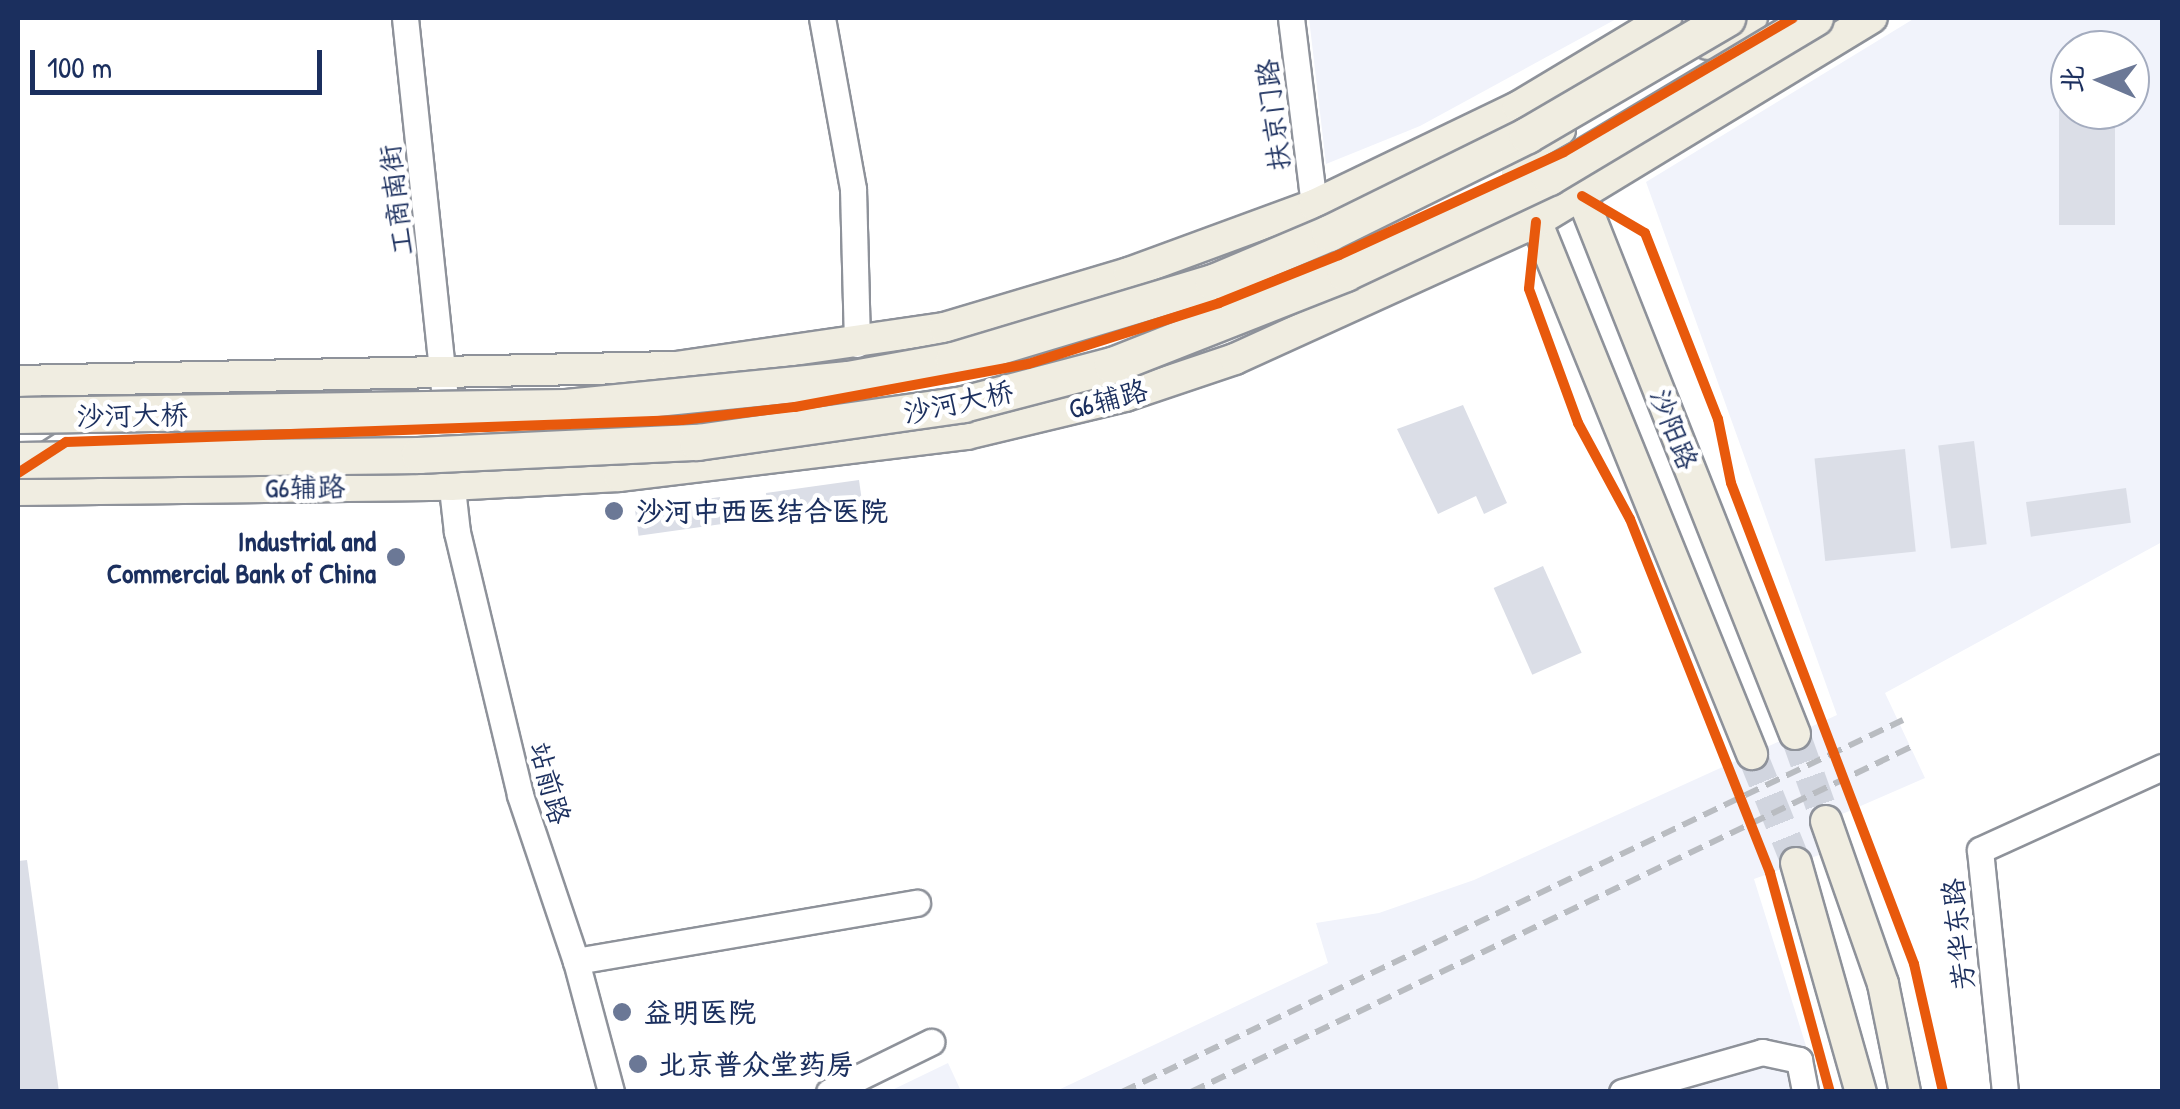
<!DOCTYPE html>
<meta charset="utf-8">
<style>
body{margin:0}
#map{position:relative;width:2180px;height:1109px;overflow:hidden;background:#fff;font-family:"Patrick Hand","LXGW WenKai TC",sans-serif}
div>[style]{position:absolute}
.built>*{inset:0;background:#f1f3fb}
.building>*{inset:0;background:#dbdee7;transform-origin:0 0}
.major-tunnel>*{height:30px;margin-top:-15px;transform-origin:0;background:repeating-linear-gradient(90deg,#d1d5df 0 30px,transparent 0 45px)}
.roads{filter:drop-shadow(2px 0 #8e929a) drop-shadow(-2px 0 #8e929a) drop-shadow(0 2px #8e929a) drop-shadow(0 -2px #8e929a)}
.minor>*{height:25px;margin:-12.5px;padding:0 12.5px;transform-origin:12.5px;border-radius:12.5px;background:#fff}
.major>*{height:30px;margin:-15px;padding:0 15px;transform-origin:15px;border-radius:15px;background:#f0ede1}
.rail>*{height:6px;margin-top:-3px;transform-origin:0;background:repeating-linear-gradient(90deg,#b9bcc1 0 15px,transparent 0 23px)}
.bridges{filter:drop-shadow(2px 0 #8e929a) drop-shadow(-2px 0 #8e929a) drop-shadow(0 2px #8e929a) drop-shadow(0 -2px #8e929a)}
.highway-bridge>*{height:35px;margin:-17.5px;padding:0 17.5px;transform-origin:17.5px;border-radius:17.5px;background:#f0ede1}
.cycleway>*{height:10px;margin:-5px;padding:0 5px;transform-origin:5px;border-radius:5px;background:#e8590c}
.dots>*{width:28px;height:28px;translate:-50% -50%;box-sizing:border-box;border:5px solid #fff;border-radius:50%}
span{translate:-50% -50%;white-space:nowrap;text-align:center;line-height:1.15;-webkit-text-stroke:9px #fff;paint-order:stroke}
.street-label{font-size:28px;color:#1b2f5e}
.poi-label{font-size:28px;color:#1b2f5e;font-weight:700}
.left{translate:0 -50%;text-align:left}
.right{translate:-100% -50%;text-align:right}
.frame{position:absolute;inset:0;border:20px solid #1b2f5e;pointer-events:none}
.north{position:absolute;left:2050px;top:30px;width:100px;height:100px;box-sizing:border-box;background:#fff;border:2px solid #a4acbf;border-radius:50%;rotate:272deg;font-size:28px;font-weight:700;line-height:40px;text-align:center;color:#1b2f5e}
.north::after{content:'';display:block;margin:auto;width:35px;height:45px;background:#6b7896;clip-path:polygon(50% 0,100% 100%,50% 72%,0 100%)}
.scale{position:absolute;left:30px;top:50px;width:292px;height:45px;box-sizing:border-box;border:5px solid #1b2f5e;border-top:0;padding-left:12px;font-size:30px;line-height:35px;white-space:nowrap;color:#1b2f5e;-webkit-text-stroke:8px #fff;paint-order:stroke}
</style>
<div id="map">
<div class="built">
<i style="clip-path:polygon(1309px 18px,1618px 18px,1420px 126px,1326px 164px)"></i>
<i style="clip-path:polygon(evenodd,1915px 18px,2162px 18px,2162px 542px,1885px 693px,1925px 778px,1810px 828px,1819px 855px,1754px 879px,1820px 1091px,1054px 1092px,1328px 963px,1316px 923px,1379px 913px,1474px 880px,1837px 715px,1646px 182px,1915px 18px,2070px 50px,2130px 50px,2130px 110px,2070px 110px,2070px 50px)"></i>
<i style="clip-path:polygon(948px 1063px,961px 1091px,890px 1091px)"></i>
</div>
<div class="building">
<i style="left:2059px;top:110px;width:56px;height:115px"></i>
<i style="clip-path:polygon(1463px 405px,1507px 503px,1484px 514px,1476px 496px,1438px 514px,1397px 429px)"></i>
<i style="left:1974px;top:441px;width:104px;height:36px;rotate:83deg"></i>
<i style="left:1905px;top:449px;width:103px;height:91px;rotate:84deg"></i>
<i style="left:859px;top:480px;width:27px;height:94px;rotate:82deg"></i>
<i style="left:2126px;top:488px;width:35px;height:101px;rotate:82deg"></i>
<i style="left:720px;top:497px;width:27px;height:86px;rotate:82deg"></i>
<i style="left:1543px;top:566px;width:95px;height:54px;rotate:66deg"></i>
<i style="clip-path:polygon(27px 860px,59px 1092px,18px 1092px,18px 861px)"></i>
</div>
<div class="major-tunnel">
<i style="left:1795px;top:734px;width:92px;rotate:70.4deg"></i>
<i style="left:1752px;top:754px;width:118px;rotate:68deg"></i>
</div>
<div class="roads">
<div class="minor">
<i style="left:405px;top:18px;width:409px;rotate:84deg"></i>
<i style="left:822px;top:18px;width:174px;rotate:79.7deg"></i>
<i style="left:853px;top:189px;width:155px;rotate:88.5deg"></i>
<i style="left:1291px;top:18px;width:188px;rotate:83deg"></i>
<i style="left:38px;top:460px;width:33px;rotate:-33deg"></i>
<i style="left:66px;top:442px;width:499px;rotate:-1.6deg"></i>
<i style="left:565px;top:428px;width:231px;rotate:-5.2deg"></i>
<i style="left:795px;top:407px;width:163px;rotate:-9.2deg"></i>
<i style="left:956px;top:381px;width:274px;rotate:-16.5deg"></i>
<i style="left:1219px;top:303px;width:309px;rotate:-23.4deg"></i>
<i style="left:450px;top:470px;width:62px;rotate:83.6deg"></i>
<i style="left:457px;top:532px;width:270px;rotate:76.5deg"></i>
<i style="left:520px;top:795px;width:175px;rotate:71.4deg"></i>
<i style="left:576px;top:961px;width:136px;rotate:75deg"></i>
<i style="left:576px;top:961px;width:346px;rotate:-9.7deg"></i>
<i style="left:829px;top:1092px;width:114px;rotate:-26.1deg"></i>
<i style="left:1622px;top:1092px;width:146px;rotate:-15.9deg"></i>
<i style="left:1762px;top:1052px;width:38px;rotate:12deg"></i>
<i style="left:1799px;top:1060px;width:33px;rotate:79deg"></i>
<i style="left:2005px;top:1092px;width:243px;rotate:-95.9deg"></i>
<i style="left:1980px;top:850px;width:200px;rotate:-24.5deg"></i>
</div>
<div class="major">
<i style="left:1708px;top:44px;width:51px;rotate:-30.6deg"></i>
<i style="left:1560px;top:130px;width:29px;rotate:151deg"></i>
<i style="left:1535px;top:144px;width:35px;rotate:121deg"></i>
<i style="left:1517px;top:174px;width:626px;rotate:67.94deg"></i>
<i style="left:1575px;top:179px;width:597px;rotate:68.38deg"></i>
<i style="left:18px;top:381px;width:659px;rotate:-1.22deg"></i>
<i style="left:677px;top:367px;width:270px;rotate:-8.3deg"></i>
<i style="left:944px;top:328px;width:193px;rotate:-16.6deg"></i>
<i style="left:1129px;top:273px;width:197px;rotate:-20.2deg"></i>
<i style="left:1314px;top:205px;width:226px;rotate:-25.7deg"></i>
<i style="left:1518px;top:107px;width:173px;rotate:-31deg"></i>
<i style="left:18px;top:490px;width:433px;rotate:-0.7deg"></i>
<i style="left:451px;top:485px;width:168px;rotate:-3.1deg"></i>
<i style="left:619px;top:476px;width:351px;rotate:-6.9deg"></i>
<i style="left:967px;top:434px;width:163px;rotate:-13.5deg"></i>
<i style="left:1125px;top:396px;width:116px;rotate:-18.6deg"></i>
<i style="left:1235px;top:359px;width:331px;rotate:-24.5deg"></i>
<i style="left:1536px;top:222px;width:393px;rotate:-31.3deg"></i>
<i style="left:1826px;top:821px;width:173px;rotate:70.7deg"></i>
<i style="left:1883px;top:984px;width:110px;rotate:78.5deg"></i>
<i style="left:1796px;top:863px;width:238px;rotate:74.2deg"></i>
</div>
</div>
<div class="rail">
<i style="left:1122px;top:1092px;width:865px;rotate:-25.47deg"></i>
<i style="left:1191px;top:1092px;width:803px;rotate:-25.61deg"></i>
</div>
<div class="bridges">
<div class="highway-bridge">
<i style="left:18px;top:415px;width:548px;rotate:-0.84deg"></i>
<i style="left:566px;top:407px;width:283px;rotate:-5.7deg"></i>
<i style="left:848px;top:379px;width:107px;rotate:-10.3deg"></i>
<i style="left:953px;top:360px;width:271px;rotate:-16.7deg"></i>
<i style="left:1213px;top:282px;width:126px;rotate:-22.9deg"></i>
<i style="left:1329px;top:233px;width:221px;rotate:-26.3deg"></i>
<i style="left:1527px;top:135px;width:232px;rotate:-30.3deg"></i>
<i style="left:18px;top:460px;width:401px;rotate:-0.7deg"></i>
<i style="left:419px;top:455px;width:278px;rotate:-2.7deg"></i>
<i style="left:697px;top:442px;width:269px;rotate:-8.1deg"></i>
<i style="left:963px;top:404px;width:154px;rotate:-14.7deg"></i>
<i style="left:1112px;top:365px;width:251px;rotate:-21.5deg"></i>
<i style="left:1345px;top:273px;width:225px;rotate:-25.2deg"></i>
<i style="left:1549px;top:177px;width:310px;rotate:-30.9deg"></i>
</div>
</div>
<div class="cycleway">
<i style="left:1582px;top:196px;width:73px;rotate:30.4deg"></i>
<i style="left:1645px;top:233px;width:200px;rotate:68.6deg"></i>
<i style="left:1718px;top:419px;width:65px;rotate:78.5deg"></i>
<i style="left:1731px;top:483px;width:515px;rotate:69.17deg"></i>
<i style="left:1914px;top:964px;width:131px;rotate:77.2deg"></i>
<i style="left:1536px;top:222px;width:67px;rotate:96deg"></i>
<i style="left:1529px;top:289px;width:143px;rotate:69.9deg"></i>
<i style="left:1578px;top:423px;width:109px;rotate:61.6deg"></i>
<i style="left:1630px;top:519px;width:381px;rotate:68.4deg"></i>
<i style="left:1770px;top:873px;width:227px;rotate:74.7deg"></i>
<i style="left:18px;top:473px;width:57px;rotate:-32.9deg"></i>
<i style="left:66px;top:442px;width:616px;rotate:-2.05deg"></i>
<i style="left:682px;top:420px;width:114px;rotate:-6.6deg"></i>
<i style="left:795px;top:407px;width:237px;rotate:-10.5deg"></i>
<i style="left:1028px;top:364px;width:201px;rotate:-17.7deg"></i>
<i style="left:1219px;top:303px;width:129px;rotate:-21.8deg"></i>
<i style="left:1339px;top:255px;width:247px;rotate:-24.6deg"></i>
<i style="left:1564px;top:152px;width:265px;rotate:-30.3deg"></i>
</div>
<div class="dots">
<i style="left:614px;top:511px;background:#6b7896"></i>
<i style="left:396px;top:557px;background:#6b7896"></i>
<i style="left:622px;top:1012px;background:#6b7896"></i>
<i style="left:638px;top:1064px;background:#6b7896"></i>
</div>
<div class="street-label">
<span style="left:1273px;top:115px;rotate:-97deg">扶京门路</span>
<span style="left:396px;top:200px;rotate:-97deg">工商南街</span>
<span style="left:1108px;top:399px;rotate:-15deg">G6辅路</span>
<span style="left:958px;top:402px;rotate:-12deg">沙河大桥</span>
<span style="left:132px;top:415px;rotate:-1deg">沙河大桥</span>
<span style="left:1674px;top:429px;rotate:68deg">沙阳路</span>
<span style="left:305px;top:487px;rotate:-1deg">G6辅路</span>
<span style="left:550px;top:783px;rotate:74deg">站前路</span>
<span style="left:1958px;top:934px;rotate:-96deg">芳华东路</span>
</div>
<div class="poi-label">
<span class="left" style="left:636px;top:511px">沙河中西医结合医院</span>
<span class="right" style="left:376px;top:557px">Industrial and<br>Commercial Bank of China</span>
<span class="left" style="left:644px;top:1012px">益明医院</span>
<span class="left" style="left:658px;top:1064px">北京普众堂药房</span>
</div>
<div class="frame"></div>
<div class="north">北</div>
<div class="scale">100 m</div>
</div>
